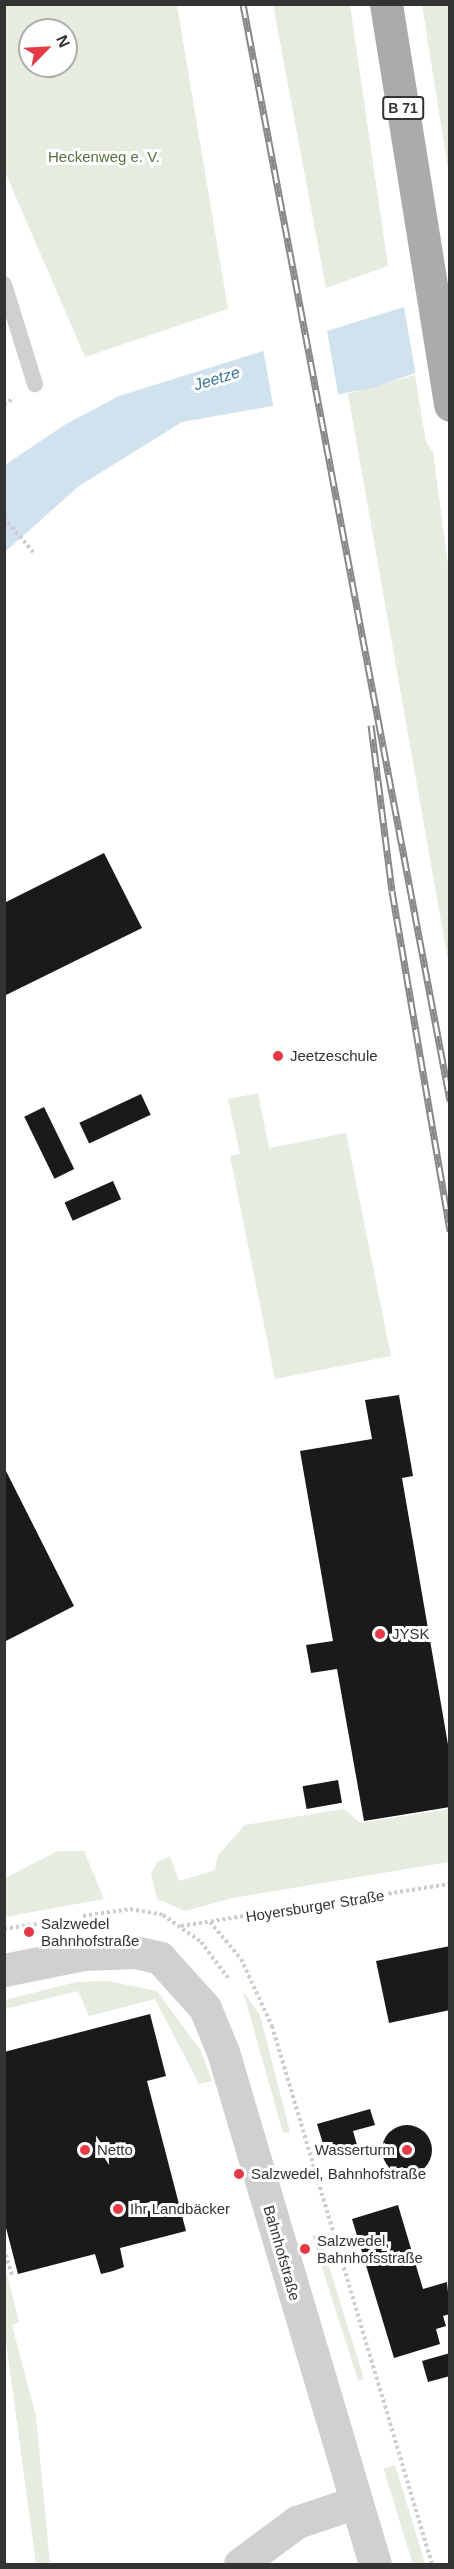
<!DOCTYPE html>
<meta charset="utf-8">
<style>
body{margin:0}
#map{position:relative;width:454px;height:2569px;overflow:hidden;background:#fff;font-family:Arial,sans-serif}
div>[style]{position:absolute}
.green>*{inset:0;background:#e6ecdf;transform-origin:0 0}
.water>*{inset:0;background:#cfe2ee}
.pier>*{inset:0;background:#fff;transform-origin:0 0}
.building>*{inset:0;background:#1a1a1a;transform-origin:0 0}
.round{border-radius:50%}
.path>*{height:4px;margin-top:-2px;transform-origin:0;background:repeating-linear-gradient(90deg,#cdcdcd 0 3px,transparent 0 6px)}
.lane>*{height:16px;margin:-8px;padding:0 8px;transform-origin:8px;border-radius:8px;background:#d0d0d0}
.street>*{height:33px;margin:-16.5px;padding:0 16.5px;transform-origin:16.5px;border-radius:16.5px;background:#d0d0d0}
.primary>*{height:33px;margin:-16.5px;padding:0 16.5px;transform-origin:16.5px;border-radius:16.5px;background:#ababab}
.rail>*{height:7px;margin-top:-3.5px;transform-origin:0;background:repeating-linear-gradient(90deg,#fff 0 14px,#888 0 28px);box-sizing:border-box;border-block:2px solid #888}
.dots>*{width:16px;height:16px;translate:-50% -50%;box-sizing:border-box;border:3px solid #fff;border-radius:50%}
span{translate:-50% -50%;white-space:nowrap;text-align:center;line-height:1.15;-webkit-text-stroke:6px #fff;paint-order:stroke}
.shield-label span{padding:2px 4px;background:#fff;border:2px solid;border-radius:4px;-webkit-text-stroke-width:0}
.shield-label{font-size:14px;color:#333;font-weight:700}
.park-label{font-size:15px;color:#56703f}
.poi-label{font-size:15px;color:#333}
.left{translate:0 -50%;text-align:left}
.right{translate:-100% -50%;text-align:right}
.street-label{font-size:15px;color:#333}
.water-label{font-size:16px;color:#3f7597;font-style:italic}
.frame{position:absolute;inset:0;border:6px solid #333;pointer-events:none}
.north{position:absolute;left:18px;top:18px;width:60px;height:60px;box-sizing:border-box;background:#fff;border:2px solid #adadad;border-radius:50%;rotate:66deg;font-size:16px;font-weight:700;line-height:24px;text-align:center;color:#333}
.north::after{content:'';display:block;margin:auto;width:21px;height:27px;background:#e63946;clip-path:polygon(50% 0,100% 100%,50% 72%,0 100%)}
</style>
<div id="map">
<div class="green">
<i style="clip-path:polygon(evenodd,4px 5px,177px 5px,228px 309px,85px 357px,5px 172px,4px 5px,30px 30px,66px 30px,66px 66px,30px 66px,30px 30px)"></i>
<i style="clip-path:polygon(273px 5px,350px 5px,388px 266px,326px 288px)"></i>
<i style="clip-path:polygon(422px 5px,449px 5px,449px 175px)"></i>
<i style="clip-path:polygon(415px 375px,426px 442px,433px 452px,450px 580px,449px 966px,348px 394px)"></i>
<i style="clip-path:polygon(258px 1093px,269px 1148px,346px 1133px,391px 1356px,275px 1379px,230px 1156px,240px 1154px,228px 1099px)"></i>
<i style="clip-path:polygon(344px 1809px,360px 1823px,449px 1809px,449px 1862px,233px 1898px,185px 1911px,157px 1899px,151px 1874px,157px 1862px,170px 1856px,179px 1881px,215px 1870px,218px 1855px,245px 1825px)"></i>
<i style="clip-path:polygon(58px 1851px,84px 1851px,104px 1899px,5px 1917px,5px 1878px)"></i>
<i style="clip-path:polygon(108px 1981px,157px 1991px,201px 2051px,212px 2081px,199px 2084px,155px 1999px,89px 2016px,78px 1991px,5px 2009px,5px 2000px,76px 1982px)"></i>
<i style="clip-path:polygon(243px 1991px,260px 2015px,290px 2132px,283px 2133px)"></i>
<i style="clip-path:polygon(319px 2234px,364px 2379px,358px 2380px,312px 2236px)"></i>
<i style="clip-path:polygon(5px 2267px,19px 2322px,12px 2325px,36px 2416px,50px 2564px,36px 2564px,5px 2334px)"></i>
<i style="left:395px;top:2465px;width:103px;height:12px;rotate:73deg"></i>
</div>
<div class="water">
<i style="clip-path:polygon(449px 293px,449px 361px,373px 388px,182px 422px,79px 486px,5px 552px,5px 465px,66px 424px,119px 396px)"></i>
</div>
<div class="pier">
<i style="clip-path:polygon(450px 290px,450px 364px,416px 376px,404px 307px)"></i>
<i style="left:327px;top:331px;width:67px;height:66px;rotate:80deg"></i>
</div>
<div class="building">
<i style="clip-path:polygon(104px 853px,142px 928px,4px 996px,4px 903px)"></i>
<i style="left:141px;top:1094px;width:23px;height:68px;rotate:65deg"></i>
<i style="left:44px;top:1107px;width:69px;height:22px;rotate:64deg"></i>
<i style="left:113px;top:1181px;width:20px;height:53px;rotate:66deg"></i>
<i style="clip-path:polygon(399px 1395px,413px 1476px,402px 1478px,450px 1756px,450px 1807px,364px 1821px,337px 1669px,311px 1673px,306px 1645px,333px 1641px,300px 1451px,372px 1439px,365px 1400px)"></i>
<i style="clip-path:polygon(4px 1467px,74px 1606px,4px 1642px)"></i>
<i style="left:338px;top:1780px;width:23px;height:36px;rotate:80deg"></i>
<i style="clip-path:polygon(450px 1946px,450px 2010px,389px 2023px,376px 1961px)"></i>
<i style="clip-path:polygon(150px 2014px,166px 2076px,147px 2081px,186px 2231px,120px 2248px,124px 2267px,113px 2271px,101px 2274px,95px 2254px,18px 2274px,4px 2220px,4px 2052px)"></i>
<i style="clip-path:polygon(370px 2109px,375px 2125px,353px 2131px,357px 2145px,326px 2154px,317px 2124px)"></i>
<i class="round" style="left:382px;top:2125px;width:50px;height:50px"></i>
<i style="clip-path:polygon(398px 2205px,423px 2289px,447px 2282px,450px 2314px,443px 2316px,446px 2326px,436px 2329px,440px 2344px,394px 2358px,352px 2219px)"></i>
<i style="clip-path:polygon(450px 2353px,450px 2376px,428px 2382px,422px 2361px)"></i>
</div>
<div class="path">
<i style="left:4px;top:405px;width:12px;rotate:-35deg"></i>
<i style="left:4px;top:518px;width:45px;rotate:49.5deg"></i>
<i style="left:83px;top:1916px;width:48px;rotate:-8.5deg"></i>
<i style="left:130px;top:1909px;width:34px;rotate:10deg"></i>
<i style="left:163px;top:1915px;width:47px;rotate:35.4deg"></i>
<i style="left:201px;top:1942px;width:45px;rotate:53.1deg"></i>
<i style="left:210px;top:1922px;width:48px;rotate:50deg"></i>
<i style="left:241px;top:1959px;width:74px;rotate:65.2deg"></i>
<i style="left:272px;top:2026px;width:561px;rotate:73.44deg"></i>
<i style="left:181px;top:1926px;width:272px;rotate:-8.9deg"></i>
<i style="left:4px;top:1929px;width:58px;rotate:-9deg"></i>
<i style="left:4px;top:2249px;width:28px;rotate:73deg"></i>
</div>
<div class="lane">
<i style="left:4px;top:284px;width:105px;rotate:72.8deg"></i>
</div>
<div class="street">
<i style="left:4px;top:1970px;width:82px;rotate:-11.3deg"></i>
<i style="left:84px;top:1954px;width:51px;rotate:-2.2deg"></i>
<i style="left:135px;top:1952px;width:26px;rotate:13deg"></i>
<i style="left:160px;top:1958px;width:67px;rotate:48deg"></i>
<i style="left:205px;top:2008px;width:48px;rotate:67.8deg"></i>
<i style="left:223px;top:2052px;width:534px;rotate:73.47deg"></i>
<i style="left:240px;top:2564px;width:71px;rotate:-36.4deg"></i>
<i style="left:297px;top:2522px;width:62px;rotate:-18.7deg"></i>
</div>
<div class="primary">
<i style="left:386px;top:4px;width:406px;rotate:80.9deg"></i>
</div>
<div class="rail">
<i style="left:243px;top:4px;width:1116px;rotate:79.31deg"></i>
<i style="left:371px;top:725px;width:167px;rotate:82.8deg"></i>
<i style="left:392px;top:891px;width:345px;rotate:80.3deg"></i>
</div>
<div class="dots">
<i style="left:278px;top:1056px;background:#e63946"></i>
<i style="left:380px;top:1634px;background:#e63946"></i>
<i style="left:29px;top:1932px;background:#e63946"></i>
<i style="left:85px;top:2150px;background:#e63946"></i>
<i style="left:407px;top:2150px;background:#e63946"></i>
<i style="left:239px;top:2174px;background:#e63946"></i>
<i style="left:118px;top:2209px;background:#e63946"></i>
<i style="left:305px;top:2249px;background:#e63946"></i>
</div>
<div class="shield-label">
<span style="left:403px;top:108px">B 71</span>
</div>
<div class="park-label">
<span style="left:104px;top:157px">Heckenweg e. V.</span>
</div>
<div class="poi-label">
<span class="left" style="left:290px;top:1056px">Jeetzeschule</span>
<span class="left" style="left:392px;top:1634px">JYSK</span>
<span class="left" style="left:41px;top:1932px">Salzwedel<br>Bahnhofstraße</span>
<span class="left" style="left:97px;top:2150px">Netto</span>
<span class="right" style="left:395px;top:2150px">Wasserturm</span>
<span class="left" style="left:251px;top:2174px">Salzwedel, Bahnhofstraße</span>
<span class="left" style="left:130px;top:2209px">Ihr Landbäcker</span>
<span class="left" style="left:317px;top:2249px">Salzwedel,<br>Bahnhofsstraße</span>
</div>
<div class="street-label">
<span style="left:315px;top:1906px;rotate:-9deg">Hoyersburger Straße</span>
<span style="left:282px;top:2253px;rotate:74deg">Bahnhofstraße</span>
</div>
<div class="water-label">
<span style="left:217px;top:379px;rotate:-17deg">Jeetze</span>
</div>
<div class="frame"></div>
<div class="north">N</div>
</div>
